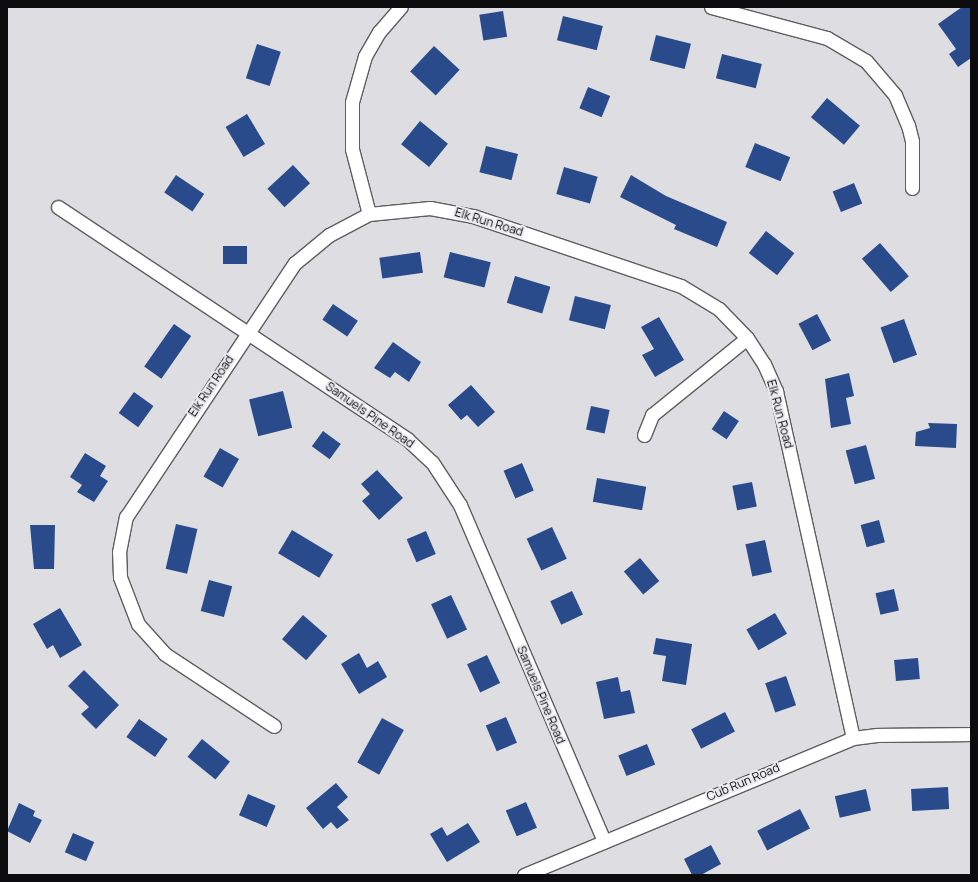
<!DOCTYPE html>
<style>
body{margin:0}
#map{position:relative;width:978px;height:882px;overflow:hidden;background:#dedee2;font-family:Manrope,sans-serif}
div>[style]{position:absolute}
.building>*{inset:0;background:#294b8c;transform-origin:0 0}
.roads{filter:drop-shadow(1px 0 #5e5e61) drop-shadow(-1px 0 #5e5e61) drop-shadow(0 1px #5e5e61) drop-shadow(0 -1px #5e5e61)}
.minor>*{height:13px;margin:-6.5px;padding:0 6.5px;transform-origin:6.5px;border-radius:6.5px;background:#fff}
span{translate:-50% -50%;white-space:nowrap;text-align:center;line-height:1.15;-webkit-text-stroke:4px #ebebef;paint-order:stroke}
.street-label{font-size:12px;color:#0c0c0e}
.frame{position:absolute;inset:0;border:8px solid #0c0c0e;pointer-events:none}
</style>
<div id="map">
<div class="building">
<i style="clip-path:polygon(962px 7px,971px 7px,971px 58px,958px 67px,949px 54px,956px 49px,938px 24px)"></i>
<i style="left:503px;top:11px;width:26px;height:24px;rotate:81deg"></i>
<i style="left:563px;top:16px;width:41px;height:25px;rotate:14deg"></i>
<i style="left:656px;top:35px;width:36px;height:26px;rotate:14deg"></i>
<i style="left:257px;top:44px;width:25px;height:36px;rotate:18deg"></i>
<i style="left:434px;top:46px;width:35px;height:35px;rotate:43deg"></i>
<i style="left:722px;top:54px;width:41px;height:25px;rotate:14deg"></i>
<i style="left:588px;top:87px;width:24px;height:23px;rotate:22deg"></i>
<i style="left:827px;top:98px;width:43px;height:25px;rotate:40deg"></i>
<i style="left:247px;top:114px;width:35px;height:25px;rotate:59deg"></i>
<i style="left:420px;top:121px;width:36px;height:30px;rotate:39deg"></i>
<i style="left:755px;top:143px;width:38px;height:26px;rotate:22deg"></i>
<i style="left:486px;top:146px;width:33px;height:27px;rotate:14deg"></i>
<i style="left:293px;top:165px;width:25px;height:35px;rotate:47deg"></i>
<i style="left:564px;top:167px;width:35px;height:28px;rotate:16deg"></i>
<i style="left:176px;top:175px;width:34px;height:21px;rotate:34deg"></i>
<i style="clip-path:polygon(631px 175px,666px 196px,727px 222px,717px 247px,674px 229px,676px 225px,620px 197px)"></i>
<i style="left:854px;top:183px;width:22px;height:23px;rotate:68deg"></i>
<i style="left:766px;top:231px;width:36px;height:28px;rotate:38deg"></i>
<i style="left:880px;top:243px;width:44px;height:24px;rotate:49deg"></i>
<i style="left:223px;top:246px;width:24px;height:18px"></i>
<i style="left:420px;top:252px;width:21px;height:41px;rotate:82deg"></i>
<i style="left:450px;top:252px;width:42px;height:26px;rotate:14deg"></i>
<i style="left:515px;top:276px;width:37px;height:28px;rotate:17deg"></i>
<i style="left:575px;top:296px;width:37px;height:25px;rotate:14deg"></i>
<i style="left:333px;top:304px;width:30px;height:19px;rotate:34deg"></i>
<i style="left:817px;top:314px;width:30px;height:21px;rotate:62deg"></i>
<i style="clip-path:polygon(659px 317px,684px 360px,655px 377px,642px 355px,654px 349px,641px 327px)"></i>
<i style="left:904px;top:319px;width:38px;height:25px;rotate:70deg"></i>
<i style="left:174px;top:324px;width:21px;height:52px;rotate:35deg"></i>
<i style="clip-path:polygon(393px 342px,421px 362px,409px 382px,395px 372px,390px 378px,374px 368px)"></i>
<i style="clip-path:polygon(849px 373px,854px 396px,846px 398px,851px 424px,831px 428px,825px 379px)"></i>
<i style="clip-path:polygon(471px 385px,495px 412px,478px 427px,467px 415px,461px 420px,448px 405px)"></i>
<i style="left:283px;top:391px;width:38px;height:35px;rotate:76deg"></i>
<i style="left:134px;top:392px;width:24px;height:26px;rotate:36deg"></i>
<i style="left:591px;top:406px;width:19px;height:24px;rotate:12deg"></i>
<i style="left:724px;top:411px;width:18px;height:22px;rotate:34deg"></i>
<i style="clip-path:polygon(928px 423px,957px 424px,956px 448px,915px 446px,916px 432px,930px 428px)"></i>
<i style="left:323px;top:431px;width:22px;height:19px;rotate:36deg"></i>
<i style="left:866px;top:445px;width:35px;height:21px;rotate:75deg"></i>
<i style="left:220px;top:448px;width:22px;height:33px;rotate:30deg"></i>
<i style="clip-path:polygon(85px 453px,106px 466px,100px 476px,108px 481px,94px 502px,77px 492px,82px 485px,70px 477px)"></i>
<i style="left:522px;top:463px;width:30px;height:20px;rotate:67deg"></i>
<i style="clip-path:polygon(377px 470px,403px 498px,379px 520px,362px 501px,370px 494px,361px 484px)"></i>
<i style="left:597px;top:478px;width:50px;height:24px;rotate:10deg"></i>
<i style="left:752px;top:482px;width:25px;height:20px;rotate:79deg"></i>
<i style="left:879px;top:520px;width:23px;height:19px;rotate:75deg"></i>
<i style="left:176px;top:524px;width:22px;height:46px;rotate:13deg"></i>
<i style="clip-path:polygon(30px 525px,55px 525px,54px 569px,34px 569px)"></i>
<i style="left:552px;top:527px;width:35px;height:28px;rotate:65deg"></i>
<i style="left:292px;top:530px;width:48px;height:27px;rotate:31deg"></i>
<i style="left:426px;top:531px;width:25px;height:21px;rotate:67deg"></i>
<i style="left:765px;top:540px;width:33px;height:20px;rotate:78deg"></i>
<i style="left:640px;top:558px;width:30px;height:21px;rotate:50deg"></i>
<i style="left:209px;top:580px;width:24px;height:32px;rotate:15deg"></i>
<i style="left:894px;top:589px;width:22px;height:19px;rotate:77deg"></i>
<i style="left:572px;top:591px;width:26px;height:24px;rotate:65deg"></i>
<i style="left:451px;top:595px;width:38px;height:22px;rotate:65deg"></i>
<i style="clip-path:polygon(60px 608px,82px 645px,60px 658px,53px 645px,47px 649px,33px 624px)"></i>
<i style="left:775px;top:613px;width:24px;height:33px;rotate:60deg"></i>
<i style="left:303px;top:615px;width:32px;height:32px;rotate:41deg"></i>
<i style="clip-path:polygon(656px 638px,692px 644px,686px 685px,662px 681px,666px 656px,653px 654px)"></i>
<i style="clip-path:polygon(359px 653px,367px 668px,378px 661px,387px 677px,359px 694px,341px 664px)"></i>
<i style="left:487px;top:655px;width:31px;height:22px;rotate:65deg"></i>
<i style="left:918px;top:658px;width:21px;height:24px;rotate:85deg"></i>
<i style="clip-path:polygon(84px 670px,119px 705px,96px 729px,81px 714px,89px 707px,68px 686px)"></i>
<i style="left:786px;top:676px;width:31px;height:22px;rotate:71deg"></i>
<i style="clip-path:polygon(618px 677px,621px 692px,630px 690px,635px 713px,604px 719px,596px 682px)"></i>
<i style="left:725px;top:712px;width:22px;height:38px;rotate:63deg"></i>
<i style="left:506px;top:717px;width:28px;height:22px;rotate:67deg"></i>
<i style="left:382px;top:718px;width:25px;height:51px;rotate:29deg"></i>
<i style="left:139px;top:719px;width:35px;height:22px;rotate:35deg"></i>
<i style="left:202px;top:739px;width:36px;height:23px;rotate:39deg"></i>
<i style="left:647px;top:744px;width:22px;height:31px;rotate:68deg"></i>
<i style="clip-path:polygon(336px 783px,348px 797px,337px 807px,349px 820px,337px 829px,331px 822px,323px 829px,306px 808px)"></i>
<i style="left:948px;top:787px;width:22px;height:37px;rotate:87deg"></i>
<i style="left:866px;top:789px;width:22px;height:32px;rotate:77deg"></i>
<i style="left:248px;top:794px;width:30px;height:23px;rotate:23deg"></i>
<i style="left:526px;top:802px;width:28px;height:22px;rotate:67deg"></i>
<i style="clip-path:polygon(19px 803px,35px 811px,33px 816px,42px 820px,30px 843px,7px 831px)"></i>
<i style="left:800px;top:809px;width:22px;height:48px;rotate:63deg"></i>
<i style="clip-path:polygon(468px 823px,480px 842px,447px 862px,430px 834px,442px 827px,447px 836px)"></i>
<i style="left:73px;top:833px;width:23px;height:21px;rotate:23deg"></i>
<i style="clip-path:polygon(711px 845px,721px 864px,701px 875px,692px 875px,684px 859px)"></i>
</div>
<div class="roads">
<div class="minor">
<i style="left:711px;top:7px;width:120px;rotate:15deg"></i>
<i style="left:827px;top:38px;width:45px;rotate:30.5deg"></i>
<i style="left:866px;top:61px;width:45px;rotate:49.5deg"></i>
<i style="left:895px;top:95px;width:33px;rotate:67deg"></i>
<i style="left:908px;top:125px;width:16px;rotate:76deg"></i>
<i style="left:912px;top:141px;width:47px;rotate:90deg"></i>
<i style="left:58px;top:207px;width:419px;rotate:33.6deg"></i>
<i style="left:407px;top:439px;width:34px;rotate:43deg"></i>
<i style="left:432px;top:462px;width:51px;rotate:56.9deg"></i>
<i style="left:460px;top:505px;width:366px;rotate:66.8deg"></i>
<i style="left:369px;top:214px;width:67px;rotate:-104.7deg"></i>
<i style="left:352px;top:149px;width:47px;rotate:-90deg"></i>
<i style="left:352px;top:102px;width:48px;rotate:-74.2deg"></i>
<i style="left:365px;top:56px;width:28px;rotate:-60deg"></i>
<i style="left:379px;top:32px;width:33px;rotate:-49deg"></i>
<i style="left:644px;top:435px;width:22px;rotate:-68deg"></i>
<i style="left:652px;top:415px;width:122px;rotate:-39deg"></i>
<i style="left:274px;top:726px;width:131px;rotate:-146.6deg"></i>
<i style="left:165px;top:654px;width:40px;rotate:-132deg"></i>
<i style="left:138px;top:624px;width:50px;rotate:-111deg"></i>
<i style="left:120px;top:577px;width:25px;rotate:-92deg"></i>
<i style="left:119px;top:552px;width:36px;rotate:-79deg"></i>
<i style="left:126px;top:517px;width:305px;rotate:-56.4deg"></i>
<i style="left:295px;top:263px;width:44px;rotate:-39.5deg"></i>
<i style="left:329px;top:235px;width:45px;rotate:-27.7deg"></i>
<i style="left:369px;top:214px;width:61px;rotate:-5.6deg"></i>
<i style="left:430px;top:208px;width:44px;rotate:10.5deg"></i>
<i style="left:473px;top:216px;width:219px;rotate:18.6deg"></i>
<i style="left:681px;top:286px;width:44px;rotate:31.2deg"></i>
<i style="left:719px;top:309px;width:40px;rotate:46deg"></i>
<i style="left:747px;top:338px;width:31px;rotate:57deg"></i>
<i style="left:764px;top:364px;width:30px;rotate:66deg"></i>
<i style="left:776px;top:391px;width:355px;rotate:77.5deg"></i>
<i style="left:524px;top:875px;width:356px;rotate:-22.6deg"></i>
<i style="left:853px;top:738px;width:24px;rotate:-7deg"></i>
<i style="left:877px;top:735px;width:94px;rotate:-0.6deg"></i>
</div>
</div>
<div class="street-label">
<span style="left:489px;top:222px;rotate:17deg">Elk Run Road</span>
<span style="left:211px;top:386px;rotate:-56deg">Elk Run Road</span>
<span style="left:780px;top:414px;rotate:75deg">Elk Run Road</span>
<span style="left:370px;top:415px;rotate:35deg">Samuels Pine Road</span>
<span style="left:541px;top:695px;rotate:67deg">Samuels Pine Road</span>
<span style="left:743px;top:782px;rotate:-23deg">Cub Run Road</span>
</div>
<div class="frame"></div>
</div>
